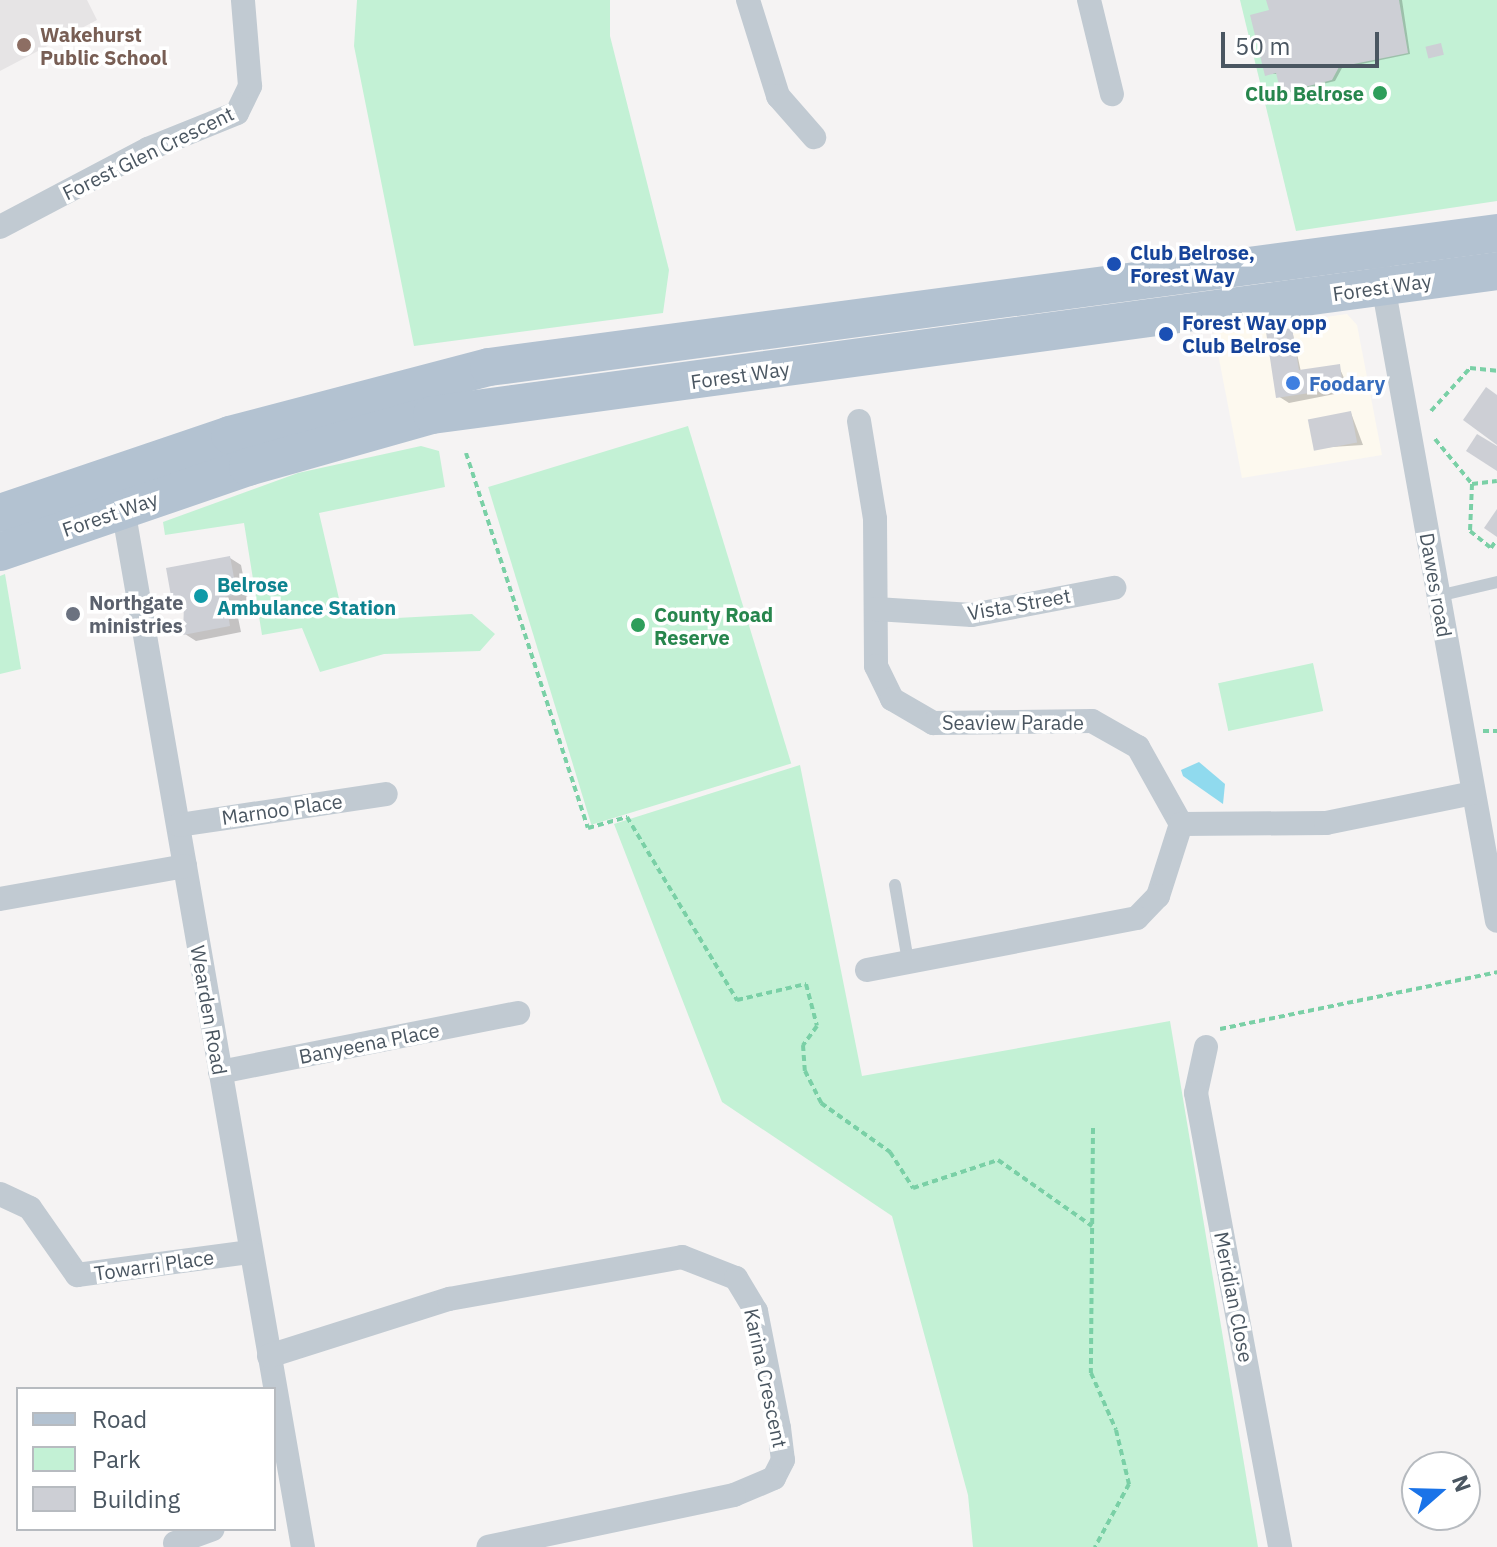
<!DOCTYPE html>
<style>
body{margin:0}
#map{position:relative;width:1497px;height:1547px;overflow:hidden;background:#f5f3f3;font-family:"IBM Plex Sans",sans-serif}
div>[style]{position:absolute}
.commercial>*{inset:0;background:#fdf9ef}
.education>*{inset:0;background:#e6e4e5}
.green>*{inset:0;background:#c3f1d5;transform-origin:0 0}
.water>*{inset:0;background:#90daee}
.shadow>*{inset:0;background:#0003}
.building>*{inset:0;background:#cdcfd5;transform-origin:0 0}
.path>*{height:4px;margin-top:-2px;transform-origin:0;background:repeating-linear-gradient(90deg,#7ad0a6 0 6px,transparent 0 10px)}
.lane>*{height:12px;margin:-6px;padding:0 6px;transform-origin:6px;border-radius:6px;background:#c1cad2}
.street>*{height:24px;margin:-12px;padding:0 12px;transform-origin:12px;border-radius:12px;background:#c1cad2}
.primary>*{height:38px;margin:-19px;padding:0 19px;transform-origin:19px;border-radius:19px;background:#b3c2d1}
.dots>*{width:22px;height:22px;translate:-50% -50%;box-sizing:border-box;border:4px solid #fff;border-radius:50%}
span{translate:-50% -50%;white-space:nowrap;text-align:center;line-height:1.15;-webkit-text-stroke:7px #fff;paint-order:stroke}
.education-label{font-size:20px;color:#785e54;font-weight:700}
.left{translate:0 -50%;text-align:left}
.leisure-label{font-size:20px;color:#27864d;font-weight:700}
.right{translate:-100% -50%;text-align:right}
.street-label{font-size:20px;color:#4a5661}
.transit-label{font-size:20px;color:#164399;font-weight:700}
.shop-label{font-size:20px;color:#366cbe;font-weight:700}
.culture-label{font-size:20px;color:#0d838f;font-weight:700}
.worship-label{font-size:20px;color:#5b616d;font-weight:700}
.legend{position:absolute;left:16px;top:1387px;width:260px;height:144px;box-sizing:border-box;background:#fff;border:2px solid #b7bbc0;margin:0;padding:10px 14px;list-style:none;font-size:24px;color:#4a5661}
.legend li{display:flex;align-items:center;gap:16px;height:40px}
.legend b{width:40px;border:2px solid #b7bbc0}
.north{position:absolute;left:1401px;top:1451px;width:80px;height:80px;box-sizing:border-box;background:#fff;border:2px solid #b7bbc0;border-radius:50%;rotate:70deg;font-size:22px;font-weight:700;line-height:32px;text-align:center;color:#4a5661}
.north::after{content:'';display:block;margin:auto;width:28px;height:36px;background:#1a73e8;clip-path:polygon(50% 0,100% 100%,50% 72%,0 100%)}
.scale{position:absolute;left:1221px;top:32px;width:158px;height:36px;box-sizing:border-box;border:4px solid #4a5661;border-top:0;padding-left:10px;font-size:24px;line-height:28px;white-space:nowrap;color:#4a5661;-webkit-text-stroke:6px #fff;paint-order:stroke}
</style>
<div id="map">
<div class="commercial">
<i style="clip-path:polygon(1347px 314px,1357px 325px,1382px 455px,1242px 478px,1214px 333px)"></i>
</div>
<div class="education">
<i style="clip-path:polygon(0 0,87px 0,97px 20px,0 71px)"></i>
</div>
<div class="green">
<i style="clip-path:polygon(357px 0,610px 0,610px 36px,669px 270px,663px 313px,414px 346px,354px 46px)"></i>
<i style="clip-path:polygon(1240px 0,1497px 0,1497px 201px,1296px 231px)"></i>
<i style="left:688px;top:426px;width:353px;height:209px;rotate:73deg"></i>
<i style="clip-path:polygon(421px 446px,439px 451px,445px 487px,319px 513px,340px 603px,378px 619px,472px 614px,495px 634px,480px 651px,384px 654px,320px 672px,302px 628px,262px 635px,244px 523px,165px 535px,163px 522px,298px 473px)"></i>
<i style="clip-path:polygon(5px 574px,21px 669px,0 674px,0 576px)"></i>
<i style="left:1313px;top:663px;width:49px;height:97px;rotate:78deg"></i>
<i style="clip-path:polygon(800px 765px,862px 1076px,1170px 1021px,1258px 1547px,973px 1547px,968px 1495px,892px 1216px,722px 1102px,614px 824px)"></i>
</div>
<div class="water">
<i style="clip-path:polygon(1199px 762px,1225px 784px,1223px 804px,1183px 776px,1181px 770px)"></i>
</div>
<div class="shadow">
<i style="clip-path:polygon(1271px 0,1402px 0,1410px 54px,1342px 68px,1335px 81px,1286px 93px,1278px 74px,1267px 74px)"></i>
<i style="clip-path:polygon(1292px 330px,1301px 372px,1339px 367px,1350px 391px,1289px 403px,1278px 396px)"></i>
<i style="clip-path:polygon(1351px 413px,1363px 445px,1316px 448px)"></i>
<i style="clip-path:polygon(230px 558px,241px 565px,248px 600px,235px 603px,241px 632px,196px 641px,185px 634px,186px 611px,175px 605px)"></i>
</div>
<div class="building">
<i style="clip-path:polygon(1266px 0,1399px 0,1408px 53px,1339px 67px,1332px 80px,1281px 93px,1276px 73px,1265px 76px,1250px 15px,1269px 10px)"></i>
<i style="left:1441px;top:43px;width:12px;height:16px;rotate:76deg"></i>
<i style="clip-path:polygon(1292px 328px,1299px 370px,1340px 364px,1343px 388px,1276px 398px,1266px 332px)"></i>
<i style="clip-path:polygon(1486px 387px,1497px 395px,1497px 445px,1463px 420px)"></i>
<i style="left:1351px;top:411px;width:32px;height:44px;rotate:79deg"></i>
<i style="clip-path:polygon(1477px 434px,1497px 446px,1497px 471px,1466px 451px)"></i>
<i style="clip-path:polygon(1497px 509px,1497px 537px,1484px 528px)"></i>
<i style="clip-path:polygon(230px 556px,237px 594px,225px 597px,230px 626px,183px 635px,184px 604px,173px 607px,166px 568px)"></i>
</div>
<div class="path">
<i style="left:1431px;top:411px;width:58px;rotate:-47.8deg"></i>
<i style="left:1470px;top:368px;width:27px;rotate:6deg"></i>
<i style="left:1435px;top:439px;width:58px;rotate:50.6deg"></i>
<i style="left:1472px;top:484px;width:47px;rotate:92.4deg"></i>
<i style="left:1470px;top:531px;width:27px;rotate:39deg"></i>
<i style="left:1491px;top:548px;width:7px;rotate:-56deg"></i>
<i style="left:466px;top:453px;width:394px;rotate:72deg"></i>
<i style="left:588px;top:828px;width:41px;rotate:-15.8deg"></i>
<i style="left:627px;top:817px;width:214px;rotate:59deg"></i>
<i style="left:737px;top:1000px;width:71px;rotate:-13.1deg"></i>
<i style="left:806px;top:984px;width:43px;rotate:75.3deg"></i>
<i style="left:817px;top:1026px;width:24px;rotate:126deg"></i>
<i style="left:803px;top:1045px;width:26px;rotate:86deg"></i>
<i style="left:805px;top:1071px;width:36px;rotate:63deg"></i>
<i style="left:821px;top:1103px;width:85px;rotate:35.4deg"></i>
<i style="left:890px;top:1152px;width:43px;rotate:57.4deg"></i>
<i style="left:913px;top:1188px;width:89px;rotate:-18.2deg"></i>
<i style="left:998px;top:1160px;width:115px;rotate:35.1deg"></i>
<i style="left:1472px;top:484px;width:25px;rotate:-7deg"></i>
<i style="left:1483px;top:731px;width:14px"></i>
<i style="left:1220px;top:1029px;width:283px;rotate:-11.6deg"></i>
<i style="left:1093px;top:1128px;width:245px;rotate:90.5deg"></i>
<i style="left:1091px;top:1373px;width:62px;rotate:66.3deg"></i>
<i style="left:1116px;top:1430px;width:56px;rotate:76.5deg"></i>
<i style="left:1129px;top:1484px;width:72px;rotate:118.4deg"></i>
</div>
<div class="lane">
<i style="left:1438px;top:596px;width:61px;rotate:-13.3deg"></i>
<i style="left:895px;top:885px;width:77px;rotate:80.3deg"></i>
</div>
<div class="street">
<i style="left:748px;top:0;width:101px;rotate:72.6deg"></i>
<i style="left:778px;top:96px;width:55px;rotate:48.7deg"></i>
<i style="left:1089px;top:0;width:97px;rotate:76.3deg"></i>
<i style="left:0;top:227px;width:167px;rotate:-27.8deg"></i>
<i style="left:148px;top:149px;width:96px;rotate:-22deg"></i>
<i style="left:237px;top:113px;width:30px;rotate:-64deg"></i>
<i style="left:250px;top:86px;width:86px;rotate:-94.7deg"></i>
<i style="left:1381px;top:274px;width:657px;rotate:79.84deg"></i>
<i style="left:859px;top:421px;width:99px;rotate:80.7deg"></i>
<i style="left:875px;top:519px;width:147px;rotate:89.6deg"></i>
<i style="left:876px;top:666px;width:37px;rotate:64deg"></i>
<i style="left:892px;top:699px;width:48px;rotate:30.3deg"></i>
<i style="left:933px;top:723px;width:159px;rotate:-0.7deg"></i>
<i style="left:1092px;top:721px;width:53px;rotate:29.5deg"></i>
<i style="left:1138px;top:747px;width:88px;rotate:60.8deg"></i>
<i style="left:1181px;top:824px;width:76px;rotate:107.7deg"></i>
<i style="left:1158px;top:896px;width:30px;rotate:134deg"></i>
<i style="left:1137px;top:918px;width:275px;rotate:169.1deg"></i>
<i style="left:121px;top:497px;width:1066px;rotate:80.17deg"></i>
<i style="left:876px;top:609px;width:96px;rotate:3.6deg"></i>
<i style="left:972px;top:615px;width:145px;rotate:-10.8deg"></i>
<i style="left:1181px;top:824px;width:145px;rotate:-0.4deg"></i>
<i style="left:1326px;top:823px;width:150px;rotate:-11.5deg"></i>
<i style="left:179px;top:825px;width:209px;rotate:-8.5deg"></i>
<i style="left:0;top:899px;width:188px;rotate:-10.1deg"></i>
<i style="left:1206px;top:1047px;width:47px;rotate:102.3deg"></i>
<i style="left:1196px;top:1093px;width:462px;rotate:79.5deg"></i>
<i style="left:220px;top:1072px;width:304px;rotate:-11.2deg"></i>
<i style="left:0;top:1194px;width:33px;rotate:25deg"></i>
<i style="left:30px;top:1208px;width:82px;rotate:55deg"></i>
<i style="left:77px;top:1275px;width:175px;rotate:-7.6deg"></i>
<i style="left:269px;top:1356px;width:189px;rotate:-17.6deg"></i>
<i style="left:449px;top:1299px;width:237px;rotate:-10.2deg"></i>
<i style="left:682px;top:1257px;width:58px;rotate:21.3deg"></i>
<i style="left:736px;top:1278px;width:39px;rotate:59deg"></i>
<i style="left:756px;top:1311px;width:119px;rotate:78.9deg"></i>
<i style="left:779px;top:1428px;width:32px;rotate:83deg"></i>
<i style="left:783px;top:1460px;width:20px;rotate:117deg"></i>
<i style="left:774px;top:1478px;width:43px;rotate:157deg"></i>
<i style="left:734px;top:1495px;width:251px;rotate:168.1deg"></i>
<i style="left:175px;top:1543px;width:40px;rotate:-20.2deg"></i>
</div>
<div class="primary">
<i style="left:0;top:513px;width:243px;rotate:-18.7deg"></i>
<i style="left:230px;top:435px;width:268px;rotate:-14.7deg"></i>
<i style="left:489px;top:367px;width:1017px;rotate:-7.57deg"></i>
<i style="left:0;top:552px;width:262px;rotate:-18.9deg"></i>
<i style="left:248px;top:467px;width:191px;rotate:-15.8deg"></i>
<i style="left:432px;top:415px;width:1075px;rotate:-7.7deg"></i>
</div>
<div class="dots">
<i style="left:24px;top:45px;background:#8d6e63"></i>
<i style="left:1380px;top:93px;background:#2e9e5b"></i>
<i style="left:1114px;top:264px;background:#1a4fb4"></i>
<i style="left:1166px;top:334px;background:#1a4fb4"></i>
<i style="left:1293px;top:383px;background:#3f7fe0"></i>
<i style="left:201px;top:596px;background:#0f9aa8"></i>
<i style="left:73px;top:614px;background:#6b7280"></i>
<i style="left:638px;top:625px;background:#2e9e5b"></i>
</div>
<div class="education-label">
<span class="left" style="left:40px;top:46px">Wakehurst<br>Public School</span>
</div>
<div class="leisure-label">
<span class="right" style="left:1364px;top:93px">Club Belrose</span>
<span class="left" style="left:654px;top:626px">County Road<br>Reserve</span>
</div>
<div class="street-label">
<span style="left:148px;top:153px;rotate:-26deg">Forest Glen Crescent</span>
<span style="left:1382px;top:287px;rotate:-8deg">Forest Way</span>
<span style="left:740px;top:375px;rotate:-8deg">Forest Way</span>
<span style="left:110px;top:514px;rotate:-19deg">Forest Way</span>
<span style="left:1436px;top:585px;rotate:80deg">Dawes road</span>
<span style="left:1019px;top:604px;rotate:-10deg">Vista Street</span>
<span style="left:1013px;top:722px">Seaview Parade</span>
<span style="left:282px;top:809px;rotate:-8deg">Marnoo Place</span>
<span style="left:209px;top:1010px;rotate:80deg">Wearden Road</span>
<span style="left:369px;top:1043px;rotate:-11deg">Banyeena Place</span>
<span style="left:154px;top:1265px;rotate:-8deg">Towarri Place</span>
<span style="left:1234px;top:1297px;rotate:79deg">Meridian Close</span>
<span style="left:766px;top:1378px;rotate:78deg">Karina Crescent</span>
</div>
<div class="transit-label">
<span class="left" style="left:1130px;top:264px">Club Belrose,<br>Forest Way</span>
<span class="left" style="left:1182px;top:334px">Forest Way opp<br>Club Belrose</span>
</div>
<div class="shop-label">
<span class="left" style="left:1309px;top:383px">Foodary</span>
</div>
<div class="culture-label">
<span class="left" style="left:217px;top:596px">Belrose<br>Ambulance Station</span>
</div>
<div class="worship-label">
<span class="left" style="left:89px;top:614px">Northgate<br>ministries</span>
</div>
<ul class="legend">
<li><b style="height:10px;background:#b3c2d1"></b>Road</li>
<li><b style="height:22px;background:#c3f1d5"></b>Park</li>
<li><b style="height:22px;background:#cdcfd5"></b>Building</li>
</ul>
<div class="north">N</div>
<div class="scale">50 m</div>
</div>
